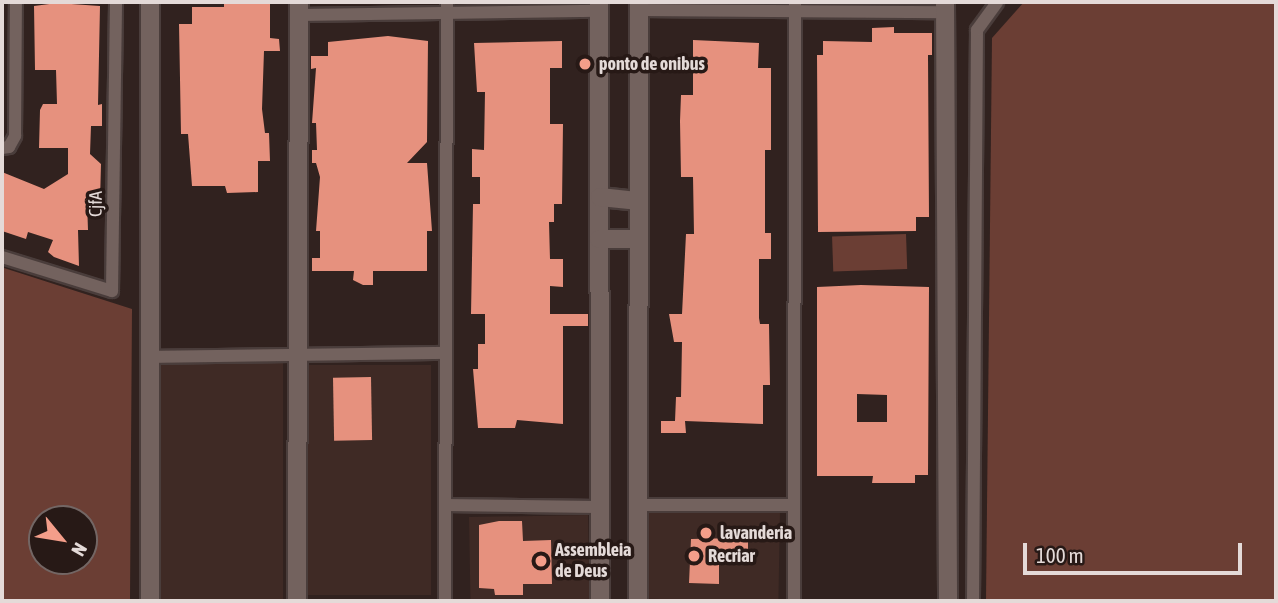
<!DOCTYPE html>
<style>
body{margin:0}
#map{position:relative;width:1278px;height:603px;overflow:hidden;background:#31221f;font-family:"Asap Condensed",sans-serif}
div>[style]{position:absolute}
.built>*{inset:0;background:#3f2a25;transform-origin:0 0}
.green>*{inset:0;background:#6b3e34;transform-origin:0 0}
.building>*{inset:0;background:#e6917e;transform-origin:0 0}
.roads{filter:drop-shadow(2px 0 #4a3d3b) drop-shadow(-2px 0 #4a3d3b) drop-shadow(0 2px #4a3d3b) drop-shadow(0 -2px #4a3d3b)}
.street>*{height:12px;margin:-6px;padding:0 6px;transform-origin:6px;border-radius:6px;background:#73625e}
.secondary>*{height:18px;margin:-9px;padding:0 9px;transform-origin:9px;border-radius:9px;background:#73625e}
.dots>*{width:19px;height:19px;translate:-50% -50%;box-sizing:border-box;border:4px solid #271916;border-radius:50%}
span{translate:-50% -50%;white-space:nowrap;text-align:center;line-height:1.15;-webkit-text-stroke:7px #271916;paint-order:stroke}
.poi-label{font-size:18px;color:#e4dad8;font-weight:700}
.left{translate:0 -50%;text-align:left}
.street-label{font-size:18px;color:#e4dad8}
.frame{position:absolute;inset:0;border:4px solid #e4dad8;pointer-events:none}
.north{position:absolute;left:28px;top:505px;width:70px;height:70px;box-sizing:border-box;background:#271916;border:2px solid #736664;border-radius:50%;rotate:120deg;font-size:19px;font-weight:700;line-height:28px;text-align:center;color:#e4dad8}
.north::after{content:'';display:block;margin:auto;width:24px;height:32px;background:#f49e8a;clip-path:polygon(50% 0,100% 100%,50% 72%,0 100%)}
.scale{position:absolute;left:1023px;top:543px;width:219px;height:32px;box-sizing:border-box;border:4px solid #e4dad8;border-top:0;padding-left:9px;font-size:21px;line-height:24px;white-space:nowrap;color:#e4dad8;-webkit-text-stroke:5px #271916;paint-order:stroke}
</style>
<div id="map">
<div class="built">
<i style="left:157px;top:363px;width:126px;height:238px"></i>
<i style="left:431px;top:365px;width:230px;height:126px;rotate:90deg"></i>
<i style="left:780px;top:510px;width:91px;height:132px;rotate:91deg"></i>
<i style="left:588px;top:515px;width:86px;height:119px;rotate:89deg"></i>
</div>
<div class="green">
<i style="clip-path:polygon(1024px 2px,1276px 2px,1276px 601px,986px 601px,992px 38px)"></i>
<i style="left:906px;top:234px;width:35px;height:74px;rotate:88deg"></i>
<i style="clip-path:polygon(evenodd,4px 268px,132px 309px,130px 601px,2px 601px,4px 268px,42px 519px,84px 519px,84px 561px,42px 561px,42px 519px)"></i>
</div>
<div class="building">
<i style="clip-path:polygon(224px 2px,270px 2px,270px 38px,279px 39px,280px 51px,264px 51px,262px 109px,265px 133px,269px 133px,270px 161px,258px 161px,258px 192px,227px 193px,225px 186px,192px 186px,188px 134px,181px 134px,179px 24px,192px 24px,192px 7px,224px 7px)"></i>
<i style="clip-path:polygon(57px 3px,100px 6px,98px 105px,102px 104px,102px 126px,91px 126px,90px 154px,101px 164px,100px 201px,87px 201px,88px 230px,78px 230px,79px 266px,54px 257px,48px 252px,53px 240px,28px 232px,26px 239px,2px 231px,2px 172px,44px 189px,68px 174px,68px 148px,39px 148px,40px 110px,43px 104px,57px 104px,56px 70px,35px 70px,34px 6px)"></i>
<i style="clip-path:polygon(894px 27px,894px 33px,932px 33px,932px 55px,928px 55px,929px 217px,916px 217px,916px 231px,818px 232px,817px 55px,823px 55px,823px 41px,872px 42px,872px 28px)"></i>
<i style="clip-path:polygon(388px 36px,428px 41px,427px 142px,407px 163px,427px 163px,432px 231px,427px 231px,427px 271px,373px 271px,373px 285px,363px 285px,353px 280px,354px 271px,312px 271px,312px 258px,320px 258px,320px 231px,316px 231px,320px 177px,316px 163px,312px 163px,312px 150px,317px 150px,316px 123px,312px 123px,316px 68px,311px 69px,311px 56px,328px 56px,328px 42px)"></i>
<i style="clip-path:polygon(693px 40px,759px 43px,758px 68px,771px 68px,771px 150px,765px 150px,765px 233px,771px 233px,771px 259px,759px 259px,759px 318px,760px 324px,769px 324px,770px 385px,763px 385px,763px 424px,685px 421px,686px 433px,661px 433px,661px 421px,675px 421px,676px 397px,681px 397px,682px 342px,674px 342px,669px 314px,682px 314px,686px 234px,694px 234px,693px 177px,681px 177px,680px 121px,681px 95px,693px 95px)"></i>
<i style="clip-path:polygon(562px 41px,562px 68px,550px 68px,550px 124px,563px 124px,562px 204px,554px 204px,554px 222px,549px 222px,550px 259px,563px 259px,563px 287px,550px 286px,550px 314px,588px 314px,588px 326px,563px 326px,563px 424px,517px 420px,515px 428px,478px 428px,473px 369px,478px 369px,478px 344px,485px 344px,485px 314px,471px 314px,473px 204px,480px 204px,480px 177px,472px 177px,472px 149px,484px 150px,485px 92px,477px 92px,474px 43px)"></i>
<i style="clip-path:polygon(evenodd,861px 285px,929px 287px,928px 475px,915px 475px,915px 483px,872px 483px,873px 476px,817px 476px,817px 287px,861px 285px,857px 394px,887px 395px,887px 422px,857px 422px,857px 394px)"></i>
<i style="left:371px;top:377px;width:63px;height:38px;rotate:89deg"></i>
<i style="clip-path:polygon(499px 521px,522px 521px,523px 541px,551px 540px,552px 584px,523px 584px,523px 595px,495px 595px,494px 589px,479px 588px,479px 525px)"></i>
<i style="clip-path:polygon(740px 538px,748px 540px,748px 562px,719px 562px,719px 584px,689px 583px,691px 539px)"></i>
</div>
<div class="roads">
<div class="street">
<i style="left:639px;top:10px;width:306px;rotate:0.4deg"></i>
<i style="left:299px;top:15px;width:300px;rotate:-0.8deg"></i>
<i style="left:2px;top:148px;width:7px;rotate:-8deg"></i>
<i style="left:9px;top:147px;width:13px;rotate:-61deg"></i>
<i style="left:15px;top:136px;width:134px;rotate:-89.6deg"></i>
<i style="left:2px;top:257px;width:115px;rotate:17.2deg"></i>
<i style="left:112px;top:291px;width:289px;rotate:-89.2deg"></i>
<i style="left:150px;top:357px;width:296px;rotate:-0.8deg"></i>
<i style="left:445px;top:505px;width:152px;rotate:0.8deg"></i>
<i style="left:638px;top:505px;width:156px"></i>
<i style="left:445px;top:601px;width:599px;rotate:-89.81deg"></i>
<i style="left:794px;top:601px;width:599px;rotate:-89.9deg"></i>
<i style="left:973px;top:601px;width:571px;rotate:-89.6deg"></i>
<i style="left:977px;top:30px;width:34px;rotate:-54deg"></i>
</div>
<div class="secondary">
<i style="left:150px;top:2px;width:599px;rotate:90deg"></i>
<i style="left:599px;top:2px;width:599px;rotate:89.9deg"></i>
<i style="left:945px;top:2px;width:599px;rotate:89.71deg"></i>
<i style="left:600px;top:197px;width:37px;rotate:6deg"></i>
<i style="left:599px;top:239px;width:38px"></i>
<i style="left:297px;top:601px;width:599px;rotate:-89.81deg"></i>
<i style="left:638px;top:601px;width:599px;rotate:-89.9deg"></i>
</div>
</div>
<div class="dots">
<i style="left:585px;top:64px;background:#f49e8a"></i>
<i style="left:706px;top:533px;background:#f49e8a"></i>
<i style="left:694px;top:556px;background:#f49e8a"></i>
<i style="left:541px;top:561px;background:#f49e8a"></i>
</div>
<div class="poi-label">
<span class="left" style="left:599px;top:64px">ponto de onibus</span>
<span class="left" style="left:720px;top:533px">lavanderia</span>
<span class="left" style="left:555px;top:561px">Assembleia<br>de Deus</span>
<span class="left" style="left:708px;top:556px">Recriar</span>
</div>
<div class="street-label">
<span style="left:96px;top:204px;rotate:-89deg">CjfA</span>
</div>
<div class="frame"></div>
<div class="north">N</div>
<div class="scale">100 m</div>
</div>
